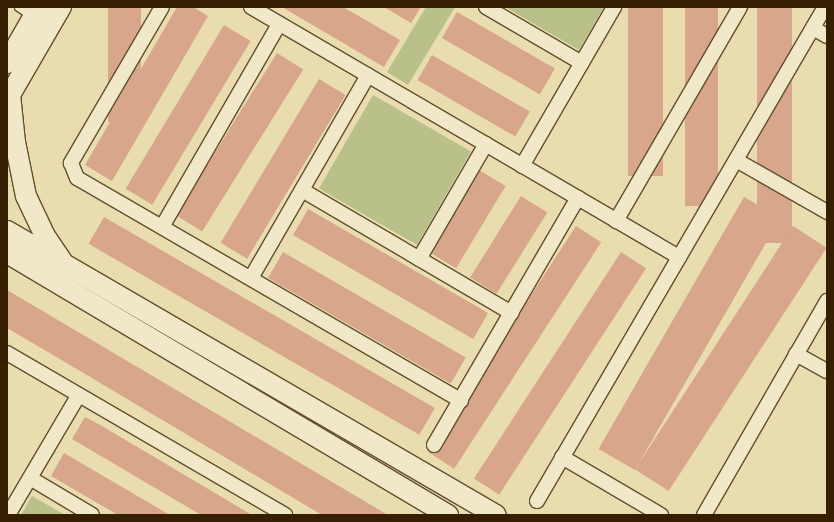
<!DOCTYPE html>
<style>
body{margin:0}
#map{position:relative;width:834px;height:522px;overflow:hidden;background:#e9dcae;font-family:Cardo,serif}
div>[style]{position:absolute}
.green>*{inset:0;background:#b9c089;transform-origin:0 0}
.building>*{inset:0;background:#d8a68a;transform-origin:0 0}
.roads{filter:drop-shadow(1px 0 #624e2c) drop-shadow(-1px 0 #624e2c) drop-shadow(0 1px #624e2c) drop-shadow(0 -1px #624e2c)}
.lane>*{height:7px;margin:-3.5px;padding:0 3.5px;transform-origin:3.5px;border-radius:3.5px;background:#f1e8ca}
.street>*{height:14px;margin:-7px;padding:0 7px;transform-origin:7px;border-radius:7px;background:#f1e8ca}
.secondary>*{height:20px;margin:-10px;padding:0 10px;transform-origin:10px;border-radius:10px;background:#f1e8ca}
span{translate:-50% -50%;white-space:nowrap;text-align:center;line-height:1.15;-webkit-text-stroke:4px #f1e8ca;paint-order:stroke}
.frame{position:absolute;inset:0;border:8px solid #351e01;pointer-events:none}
</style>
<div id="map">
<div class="green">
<i style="clip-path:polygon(426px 7px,455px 7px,408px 85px,387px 72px)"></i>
<i style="clip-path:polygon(505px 7px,604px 7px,579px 50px)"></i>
<i style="left:373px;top:95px;width:113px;height:108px;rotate:30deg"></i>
<i style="clip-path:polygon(32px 496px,65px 515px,21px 515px)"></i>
</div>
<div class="building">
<i style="left:108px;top:7px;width:33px;height:115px"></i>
<i style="clip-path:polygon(177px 7px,193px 7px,208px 16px,112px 181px,85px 165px)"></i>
<i style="clip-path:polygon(282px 7px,343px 7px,400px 40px,384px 67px)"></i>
<i style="clip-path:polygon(384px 7px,421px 7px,411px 23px)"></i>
<i style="left:628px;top:7px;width:35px;height:169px"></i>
<i style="left:685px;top:7px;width:33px;height:199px"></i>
<i style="left:757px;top:7px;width:35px;height:236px"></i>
<i style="left:457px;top:12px;width:113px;height:30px;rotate:30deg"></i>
<i style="left:224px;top:25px;width:31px;height:191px;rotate:31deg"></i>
<i style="left:277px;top:53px;width:31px;height:191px;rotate:32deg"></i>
<i style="left:432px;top:55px;width:113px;height:29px;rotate:30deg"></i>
<i style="left:319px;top:79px;width:31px;height:191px;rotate:31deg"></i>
<i style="left:479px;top:170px;width:31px;height:96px;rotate:31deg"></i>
<i style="left:521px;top:196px;width:31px;height:96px;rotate:32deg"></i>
<i style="left:744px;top:197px;width:42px;height:291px;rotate:30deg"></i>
<i style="left:308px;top:209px;width:208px;height:30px;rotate:30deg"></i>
<i style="left:104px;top:217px;width:382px;height:31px;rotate:30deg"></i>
<i style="left:576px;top:226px;width:30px;height:270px;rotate:33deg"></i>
<i style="left:793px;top:226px;width:40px;height:290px;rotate:33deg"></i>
<i style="left:283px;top:252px;width:211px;height:30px;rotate:30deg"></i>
<i style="left:621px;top:252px;width:30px;height:270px;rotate:33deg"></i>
<i style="clip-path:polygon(7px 290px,273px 447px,388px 515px,322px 515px,70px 365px,7px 328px)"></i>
<i style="clip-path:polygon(85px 417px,102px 426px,252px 515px,201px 515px,89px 449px,72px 439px)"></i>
<i style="clip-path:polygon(64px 453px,81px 463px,170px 515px,118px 515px,51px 476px)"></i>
</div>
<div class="roads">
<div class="lane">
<i style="left:18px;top:7px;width:17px;rotate:33deg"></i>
</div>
<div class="street">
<i style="left:162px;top:7px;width:181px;rotate:120.3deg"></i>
<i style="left:71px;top:163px;width:16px;rotate:68deg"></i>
<i style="left:77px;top:178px;width:444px;rotate:30.1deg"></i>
<i style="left:251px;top:7px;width:496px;rotate:30.3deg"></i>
<i style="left:486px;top:7px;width:111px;rotate:30.3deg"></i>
<i style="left:813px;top:28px;width:16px;rotate:30deg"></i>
<i style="left:736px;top:160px;width:105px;rotate:29.7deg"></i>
<i style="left:522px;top:166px;width:184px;rotate:-59.9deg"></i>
<i style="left:302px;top:190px;width:243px;rotate:30.4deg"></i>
<i style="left:616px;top:221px;width:247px;rotate:-59.9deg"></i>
<i style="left:162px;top:227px;width:234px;rotate:-60deg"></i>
<i style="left:419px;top:259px;width:133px;rotate:-59.8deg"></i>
<i style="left:251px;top:278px;width:234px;rotate:-60deg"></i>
<i style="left:7px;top:353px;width:322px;rotate:30.2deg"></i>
<i style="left:796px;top:354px;width:35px;rotate:29deg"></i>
<i style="left:434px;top:445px;width:286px;rotate:-59.8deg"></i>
<i style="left:562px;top:457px;width:115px;rotate:30.4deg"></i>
<i style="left:30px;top:478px;width:72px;rotate:30.8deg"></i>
<i style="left:537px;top:501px;width:572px;rotate:-59.76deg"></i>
<i style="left:8px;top:515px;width:138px;rotate:-59.5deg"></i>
<i style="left:704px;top:515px;width:247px;rotate:-60.1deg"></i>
</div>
<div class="secondary">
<i style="left:7px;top:63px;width:64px;rotate:-60.3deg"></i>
<i style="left:10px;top:94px;width:48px;rotate:84.1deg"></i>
<i style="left:15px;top:142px;width:55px;rotate:78.5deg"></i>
<i style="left:26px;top:196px;width:44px;rotate:64.6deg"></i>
<i style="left:45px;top:236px;width:30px;rotate:56deg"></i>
<i style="left:7px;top:100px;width:108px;rotate:-59.9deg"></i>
<i style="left:7px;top:231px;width:565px;rotate:30.15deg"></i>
<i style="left:7px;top:253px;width:513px;rotate:30.71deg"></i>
</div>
</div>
<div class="frame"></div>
</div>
